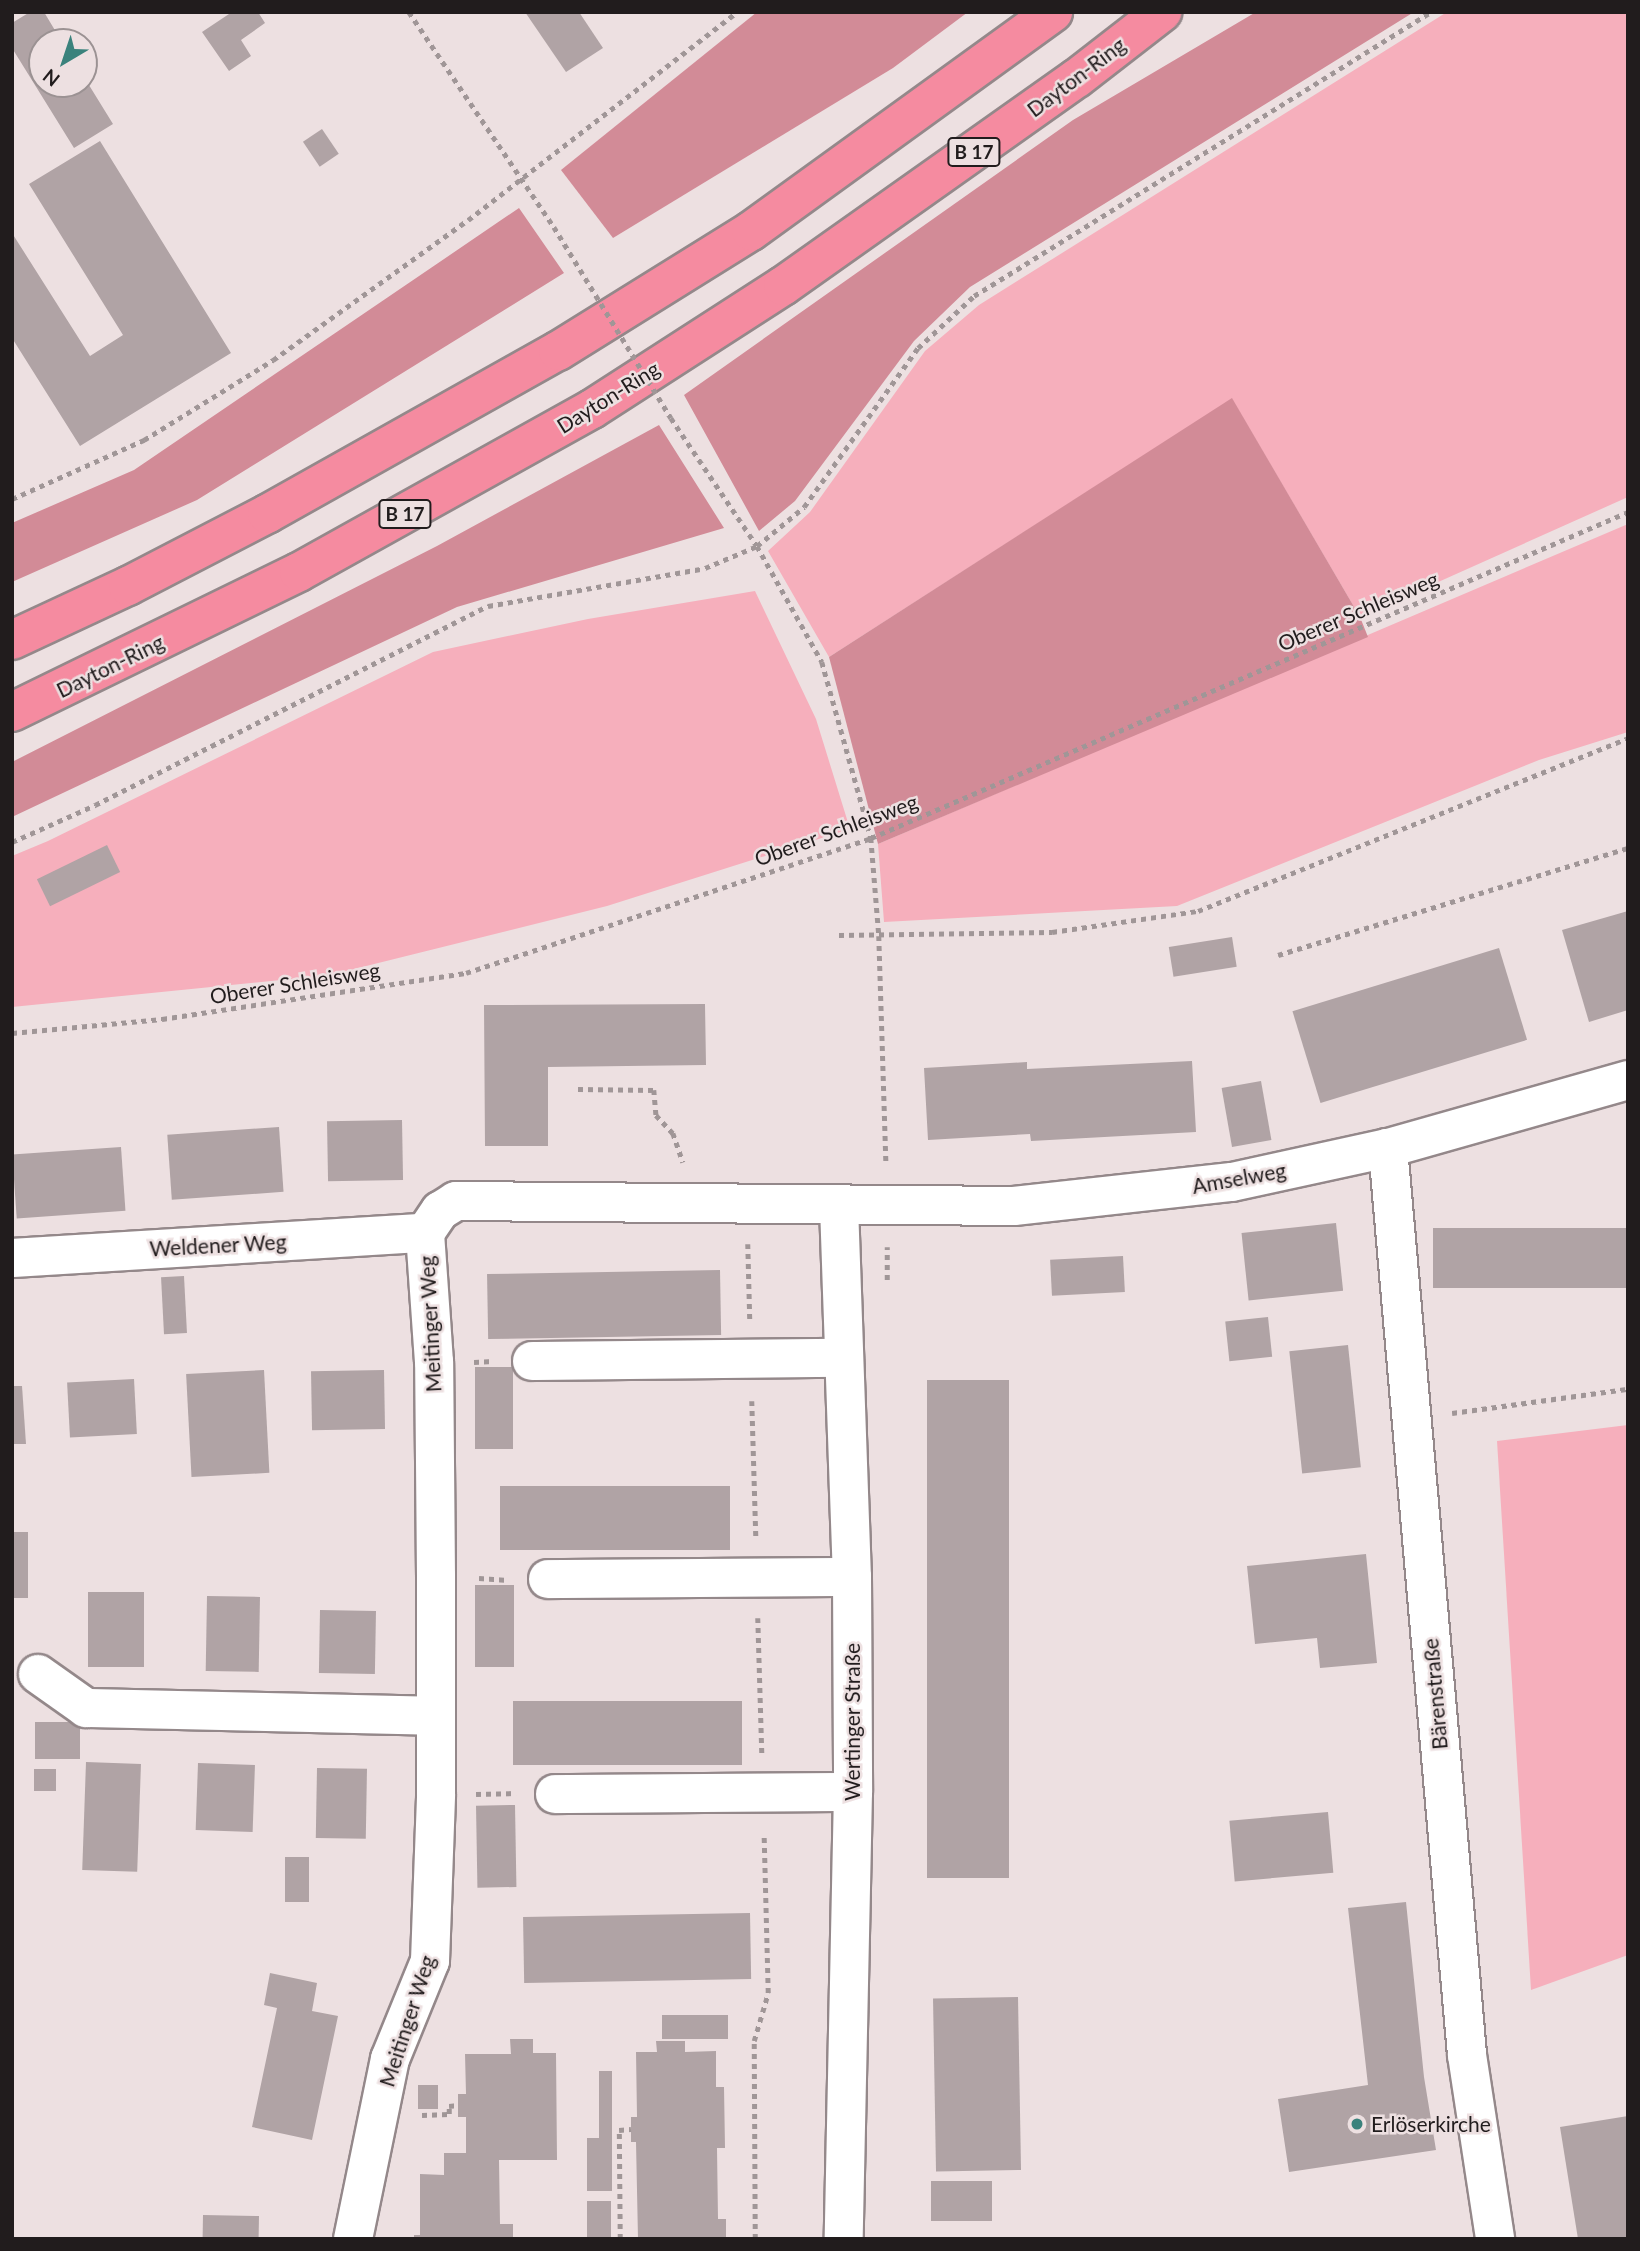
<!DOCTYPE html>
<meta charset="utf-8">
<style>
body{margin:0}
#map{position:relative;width:1640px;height:2251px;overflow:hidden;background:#ede0e1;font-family:Lato,sans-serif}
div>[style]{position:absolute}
.green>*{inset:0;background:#f6afbc}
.forest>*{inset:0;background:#d28b97}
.building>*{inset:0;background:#b0a3a5;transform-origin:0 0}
.path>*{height:4.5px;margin-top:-2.25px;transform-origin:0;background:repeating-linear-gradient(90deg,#a09697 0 5px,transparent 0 10px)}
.roads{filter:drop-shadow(2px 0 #94888a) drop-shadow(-2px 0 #94888a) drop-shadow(0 2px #94888a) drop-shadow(0 -2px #94888a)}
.minor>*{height:38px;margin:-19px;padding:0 19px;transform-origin:19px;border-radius:19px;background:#fff}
.highway>*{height:38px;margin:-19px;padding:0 19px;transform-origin:19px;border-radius:19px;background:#f58ba0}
.path-bridge>*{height:4.5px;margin-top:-2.25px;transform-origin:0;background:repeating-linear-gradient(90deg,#a09697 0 5px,transparent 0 10px)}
.dots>*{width:19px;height:19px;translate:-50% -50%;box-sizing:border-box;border:4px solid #ede0e1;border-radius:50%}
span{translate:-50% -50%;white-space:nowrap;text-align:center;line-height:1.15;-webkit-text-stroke:5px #ede0e1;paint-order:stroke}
.shield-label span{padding:2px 5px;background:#ede0e1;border:2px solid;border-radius:5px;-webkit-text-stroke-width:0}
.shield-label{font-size:19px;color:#211c1d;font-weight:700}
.street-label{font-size:21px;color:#211c1d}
.poi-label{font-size:21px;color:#211c1d}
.left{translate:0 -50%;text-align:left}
.frame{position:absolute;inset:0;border:14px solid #211c1d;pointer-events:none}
.north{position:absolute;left:28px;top:28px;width:70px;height:70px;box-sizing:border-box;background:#ede0e1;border:2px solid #9b9293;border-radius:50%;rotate:219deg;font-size:19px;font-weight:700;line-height:28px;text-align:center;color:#211c1d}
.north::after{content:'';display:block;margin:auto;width:24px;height:32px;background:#3a827c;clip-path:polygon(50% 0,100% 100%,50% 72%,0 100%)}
</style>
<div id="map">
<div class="green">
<i style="clip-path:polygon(1447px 12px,1628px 12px,1628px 497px,1360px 617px,1232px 399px,829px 657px,768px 551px,810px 512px,925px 351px,979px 305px)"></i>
<i style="clip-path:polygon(1628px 524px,1628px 732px,1539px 760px,1177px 906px,884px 922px,878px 844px)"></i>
<i style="clip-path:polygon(755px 591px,816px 719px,850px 829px,607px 906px,330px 975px,12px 1007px,12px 856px,48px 841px,433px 652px,588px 619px)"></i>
<i style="clip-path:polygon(1628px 1425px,1628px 1955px,1531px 1990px,1497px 1441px)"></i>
</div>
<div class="forest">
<i style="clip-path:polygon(757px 12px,968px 12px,893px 68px,613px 238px,561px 170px)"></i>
<i style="clip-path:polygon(1256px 12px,1414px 12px,970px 287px,914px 341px,795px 501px,759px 531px,684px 395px,1073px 120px)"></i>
<i style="clip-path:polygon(519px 208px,564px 273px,197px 500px,12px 582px,12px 523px,134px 470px)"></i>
<i style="clip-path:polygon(1232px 398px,1360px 617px,1368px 637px,878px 844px,829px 657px)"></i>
<i style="clip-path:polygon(659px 425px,724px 528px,457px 607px,12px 817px,12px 762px,437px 546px)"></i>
</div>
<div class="building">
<i style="clip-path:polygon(30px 12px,44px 12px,62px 42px,42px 42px,42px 84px,84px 84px,84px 77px,113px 124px,74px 148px,12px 48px,12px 23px)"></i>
<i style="clip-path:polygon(232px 12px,258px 12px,265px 23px,241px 40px,251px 56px,229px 71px,202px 32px)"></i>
<i style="clip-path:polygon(525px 12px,579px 12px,603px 48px,566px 72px)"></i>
<i style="left:322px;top:129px;width:30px;height:23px;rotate:56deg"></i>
<i style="clip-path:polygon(100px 141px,231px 353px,80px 446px,12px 338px,12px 233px,90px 356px,123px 335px,29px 184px)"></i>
<i style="left:107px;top:845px;width:30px;height:78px;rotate:64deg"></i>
<i style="clip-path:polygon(1628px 911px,1628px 1010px,1589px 1022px,1562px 930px)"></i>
<i style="left:1232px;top:937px;width:30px;height:64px;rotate:81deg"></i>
<i style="left:1499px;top:948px;width:96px;height:216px;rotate:73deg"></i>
<i style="clip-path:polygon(705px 1004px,706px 1065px,548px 1067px,548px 1146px,485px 1146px,484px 1005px)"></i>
<i style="clip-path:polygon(1192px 1061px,1196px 1132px,1031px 1141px,1030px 1134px,928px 1140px,924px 1068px,1027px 1062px,1027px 1069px)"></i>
<i style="left:1261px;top:1081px;width:60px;height:40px;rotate:80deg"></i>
<i style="left:402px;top:1120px;width:60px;height:75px;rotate:89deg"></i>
<i style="left:279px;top:1127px;width:65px;height:112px;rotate:86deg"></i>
<i style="left:121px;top:1147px;width:64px;height:109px;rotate:86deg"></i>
<i style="left:1336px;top:1223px;width:68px;height:95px;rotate:84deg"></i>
<i style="left:1628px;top:1228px;width:60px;height:195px;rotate:90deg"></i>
<i style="left:1123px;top:1256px;width:36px;height:73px;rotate:87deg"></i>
<i style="left:720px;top:1270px;width:65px;height:233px;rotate:89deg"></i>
<i style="left:184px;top:1276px;width:57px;height:23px;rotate:87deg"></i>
<i style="left:1268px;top:1317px;width:40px;height:43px;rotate:84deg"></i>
<i style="left:1348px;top:1345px;width:123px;height:59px;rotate:84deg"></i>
<i style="left:475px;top:1367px;width:38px;height:82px"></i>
<i style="left:264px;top:1370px;width:103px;height:78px;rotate:87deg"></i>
<i style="left:384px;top:1370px;width:59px;height:73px;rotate:89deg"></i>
<i style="left:134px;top:1379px;width:55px;height:67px;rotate:87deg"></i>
<i style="left:927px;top:1380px;width:82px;height:498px"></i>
<i style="clip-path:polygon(12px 1386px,22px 1386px,26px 1444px,12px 1444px)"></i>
<i style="left:730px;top:1486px;width:64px;height:230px;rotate:90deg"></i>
<i style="left:12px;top:1532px;width:16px;height:66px"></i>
<i style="clip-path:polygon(1366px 1554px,1377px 1663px,1320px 1668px,1317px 1638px,1255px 1644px,1247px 1566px)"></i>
<i style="left:475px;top:1585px;width:39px;height:82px"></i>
<i style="left:88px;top:1592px;width:56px;height:75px"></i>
<i style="left:207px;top:1596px;width:53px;height:75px;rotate:1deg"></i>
<i style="left:320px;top:1610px;width:56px;height:63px;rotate:1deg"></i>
<i style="left:742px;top:1701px;width:64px;height:229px;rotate:90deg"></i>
<i style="left:35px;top:1722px;width:45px;height:37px"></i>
<i style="left:86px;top:1762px;width:55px;height:108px;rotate:2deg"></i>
<i style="left:198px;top:1763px;width:57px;height:67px;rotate:2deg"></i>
<i style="left:317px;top:1768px;width:50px;height:70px;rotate:1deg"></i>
<i style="left:34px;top:1769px;width:22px;height:22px"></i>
<i style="left:515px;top:1805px;width:82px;height:39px;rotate:89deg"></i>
<i style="left:1328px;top:1812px;width:61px;height:99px;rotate:85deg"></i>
<i style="left:285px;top:1857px;width:24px;height:45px"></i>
<i style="clip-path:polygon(1406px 1902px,1424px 2077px,1436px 2150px,1289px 2172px,1278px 2099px,1368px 2085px,1348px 1908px)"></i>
<i style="left:750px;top:1913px;width:66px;height:227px;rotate:89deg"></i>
<i style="clip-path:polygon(270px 1973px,317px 1983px,312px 2011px,338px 2016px,312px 2140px,252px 2127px,277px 2008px,264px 2005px)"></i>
<i style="left:1018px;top:1997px;width:173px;height:85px;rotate:89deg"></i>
<i style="left:662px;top:2015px;width:66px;height:24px"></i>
<i style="clip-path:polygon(510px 2039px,533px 2039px,533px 2053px,556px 2053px,557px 2160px,499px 2160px,500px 2224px,513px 2224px,513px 2239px,414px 2239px,414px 2235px,420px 2235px,420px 2174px,444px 2175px,444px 2153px,466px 2153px,466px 2117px,458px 2117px,458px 2094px,466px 2094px,465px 2054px,511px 2054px)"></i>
<i style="clip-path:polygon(656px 2041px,685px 2041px,685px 2052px,716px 2051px,716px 2087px,724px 2087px,725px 2148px,717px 2148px,718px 2219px,726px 2219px,726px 2239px,638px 2239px,636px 2142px,631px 2142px,631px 2117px,637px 2117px,636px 2052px,657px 2052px)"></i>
<i style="clip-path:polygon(599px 2071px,612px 2071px,612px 2191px,587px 2191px,587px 2138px,599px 2138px)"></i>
<i style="left:418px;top:2085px;width:20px;height:24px"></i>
<i style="clip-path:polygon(1628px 2116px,1628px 2239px,1578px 2239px,1560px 2127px)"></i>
<i style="left:992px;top:2181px;width:40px;height:61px;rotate:90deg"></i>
<i style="left:587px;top:2201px;width:24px;height:38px"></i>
<i style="left:203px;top:2215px;width:56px;height:24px;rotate:1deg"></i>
</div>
<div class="path">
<i style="left:409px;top:12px;width:259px;rotate:56deg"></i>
<i style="left:671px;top:418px;width:154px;rotate:56.1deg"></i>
<i style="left:757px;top:546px;width:133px;rotate:60.7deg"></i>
<i style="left:822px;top:662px;width:183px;rotate:74.4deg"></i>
<i style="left:871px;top:838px;width:98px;rotate:85.3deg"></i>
<i style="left:879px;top:936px;width:229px;rotate:88.2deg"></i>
<i style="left:12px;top:499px;width:145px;rotate:-24.1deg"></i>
<i style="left:144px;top:440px;width:152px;rotate:-31.8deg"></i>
<i style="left:273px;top:360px;width:240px;rotate:-35.7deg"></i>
<i style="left:468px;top:220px;width:340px;rotate:-37.7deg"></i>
<i style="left:12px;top:842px;width:91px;rotate:-24deg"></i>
<i style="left:95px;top:805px;width:441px;rotate:-26.9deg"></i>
<i style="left:488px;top:606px;width:220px;rotate:-9.9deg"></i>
<i style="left:705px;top:568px;width:56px;rotate:-22.9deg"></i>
<i style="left:757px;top:546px;width:61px;rotate:-39.7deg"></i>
<i style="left:804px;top:507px;width:196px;rotate:-54.4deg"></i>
<i style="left:918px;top:348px;width:76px;rotate:-42.9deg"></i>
<i style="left:974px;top:296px;width:538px;rotate:-31.86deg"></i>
<i style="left:839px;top:935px;width:213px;rotate:-0.8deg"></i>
<i style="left:1052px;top:932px;width:148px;rotate:-8.2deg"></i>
<i style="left:1198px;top:911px;width:463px;rotate:-21.9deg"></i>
<i style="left:1278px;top:955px;width:366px;rotate:-17deg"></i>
<i style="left:12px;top:1033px;width:151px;rotate:-5.3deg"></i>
<i style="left:162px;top:1019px;width:307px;rotate:-8.6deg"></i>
<i style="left:466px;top:973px;width:427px;rotate:-18.4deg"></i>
<i style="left:871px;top:838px;width:824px;rotate:-23.3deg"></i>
<i style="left:578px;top:1089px;width:76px;rotate:0.8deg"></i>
<i style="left:654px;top:1090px;width:25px;rotate:85deg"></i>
<i style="left:656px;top:1115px;width:25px;rotate:47deg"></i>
<i style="left:673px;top:1133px;width:31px;rotate:71deg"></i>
<i style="left:748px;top:1244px;width:75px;rotate:88.5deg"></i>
<i style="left:887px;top:1280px;width:33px;rotate:-90deg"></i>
<i style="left:474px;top:1362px;width:19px;rotate:-3deg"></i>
<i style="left:752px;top:1401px;width:135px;rotate:88.3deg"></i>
<i style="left:1452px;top:1413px;width:178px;rotate:-7.8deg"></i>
<i style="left:479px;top:1578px;width:29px;rotate:4deg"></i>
<i style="left:758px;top:1618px;width:135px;rotate:88.3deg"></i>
<i style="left:476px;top:1794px;width:40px;rotate:-1.4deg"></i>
<i style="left:422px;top:2115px;width:27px;rotate:-2deg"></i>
<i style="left:449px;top:2114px;width:8px;rotate:-90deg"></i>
<i style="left:449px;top:2106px;width:9px;rotate:-6deg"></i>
<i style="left:620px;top:2239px;width:109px;rotate:-90.5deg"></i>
<i style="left:619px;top:2130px;width:12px;rotate:-5deg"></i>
<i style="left:755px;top:2239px;width:198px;rotate:-90.3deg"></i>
<i style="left:754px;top:2041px;width:50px;rotate:-73.7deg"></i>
<i style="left:768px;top:1993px;width:158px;rotate:-91.5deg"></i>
</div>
<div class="roads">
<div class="minor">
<i style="left:1388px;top:1148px;width:910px;rotate:85.02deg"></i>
<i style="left:1467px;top:2055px;width:186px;rotate:81.3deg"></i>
<i style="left:839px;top:1206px;width:371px;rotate:88deg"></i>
<i style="left:852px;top:1577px;width:215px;rotate:89.7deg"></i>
<i style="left:853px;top:1792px;width:447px;rotate:91.2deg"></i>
<i style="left:12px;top:1258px;width:414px;rotate:-3.5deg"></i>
<i style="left:532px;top:1361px;width:312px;rotate:-0.6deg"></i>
<i style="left:548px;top:1579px;width:304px;rotate:-0.4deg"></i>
<i style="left:38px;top:1674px;width:59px;rotate:35.3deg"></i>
<i style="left:86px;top:1708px;width:349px;rotate:1.3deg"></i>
<i style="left:555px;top:1794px;width:298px;rotate:-0.4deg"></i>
<i style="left:353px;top:2239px;width:184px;rotate:-78.4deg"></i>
<i style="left:390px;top:2059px;width:106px;rotate:-67.8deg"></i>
<i style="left:430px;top:1961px;width:167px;rotate:-87.9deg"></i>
<i style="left:436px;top:1794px;width:218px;rotate:-90deg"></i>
<i style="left:436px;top:1576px;width:214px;rotate:-90.5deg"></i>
<i style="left:434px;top:1362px;width:129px;rotate:-94deg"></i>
<i style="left:425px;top:1233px;width:27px;rotate:-56deg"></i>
<i style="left:440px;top:1211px;width:19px;rotate:-32deg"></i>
<i style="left:456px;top:1201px;width:558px;rotate:0.51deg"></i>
<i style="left:1014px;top:1206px;width:219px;rotate:-6.3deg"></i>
<i style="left:1232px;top:1182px;width:160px;rotate:-12.3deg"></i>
<i style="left:1388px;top:1148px;width:249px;rotate:-15.8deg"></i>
</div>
<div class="highway">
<i style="left:12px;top:640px;width:128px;rotate:-25deg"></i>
<i style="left:128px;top:586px;width:157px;rotate:-27.4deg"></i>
<i style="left:267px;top:514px;width:334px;rotate:-29.3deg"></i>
<i style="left:558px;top:351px;width:227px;rotate:-31.9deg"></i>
<i style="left:751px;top:231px;width:373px;rotate:-35.9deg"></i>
<i style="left:12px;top:712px;width:319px;rotate:-26deg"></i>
<i style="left:299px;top:572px;width:335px;rotate:-29.1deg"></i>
<i style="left:592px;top:409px;width:227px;rotate:-32.8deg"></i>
<i style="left:783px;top:286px;width:360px;rotate:-35.3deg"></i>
<i style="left:1077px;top:78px;width:108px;rotate:-37.8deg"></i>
</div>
</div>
<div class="path-bridge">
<i style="left:554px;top:227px;width:224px;rotate:58.5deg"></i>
</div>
<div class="dots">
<i style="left:1357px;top:2124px;background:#3a827c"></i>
</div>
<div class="shield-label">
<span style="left:974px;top:152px">B 17</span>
<span style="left:405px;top:514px">B 17</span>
</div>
<div class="street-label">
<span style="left:1076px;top:77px;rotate:-37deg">Dayton-Ring</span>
<span style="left:608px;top:397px;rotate:-32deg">Dayton-Ring</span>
<span style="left:1358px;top:611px;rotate:-23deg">Oberer Schleisweg</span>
<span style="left:110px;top:666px;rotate:-26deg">Dayton-Ring</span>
<span style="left:836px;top:830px;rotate:-20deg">Oberer Schleisweg</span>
<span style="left:295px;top:983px;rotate:-9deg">Oberer Schleisweg</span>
<span style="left:1239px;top:1178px;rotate:-10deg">Amselweg</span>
<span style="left:218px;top:1245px;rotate:-3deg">Weldener Weg</span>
<span style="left:430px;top:1324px;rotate:-93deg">Meitinger Weg</span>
<span style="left:1435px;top:1694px;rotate:-95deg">Bärenstraße</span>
<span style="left:852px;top:1722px;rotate:-90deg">Wertinger Straße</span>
<span style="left:407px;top:2021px;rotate:-72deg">Meitinger Weg</span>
</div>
<div class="poi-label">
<span class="left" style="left:1371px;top:2124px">Erlöserkirche</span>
</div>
<div class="frame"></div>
<div class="north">N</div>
</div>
